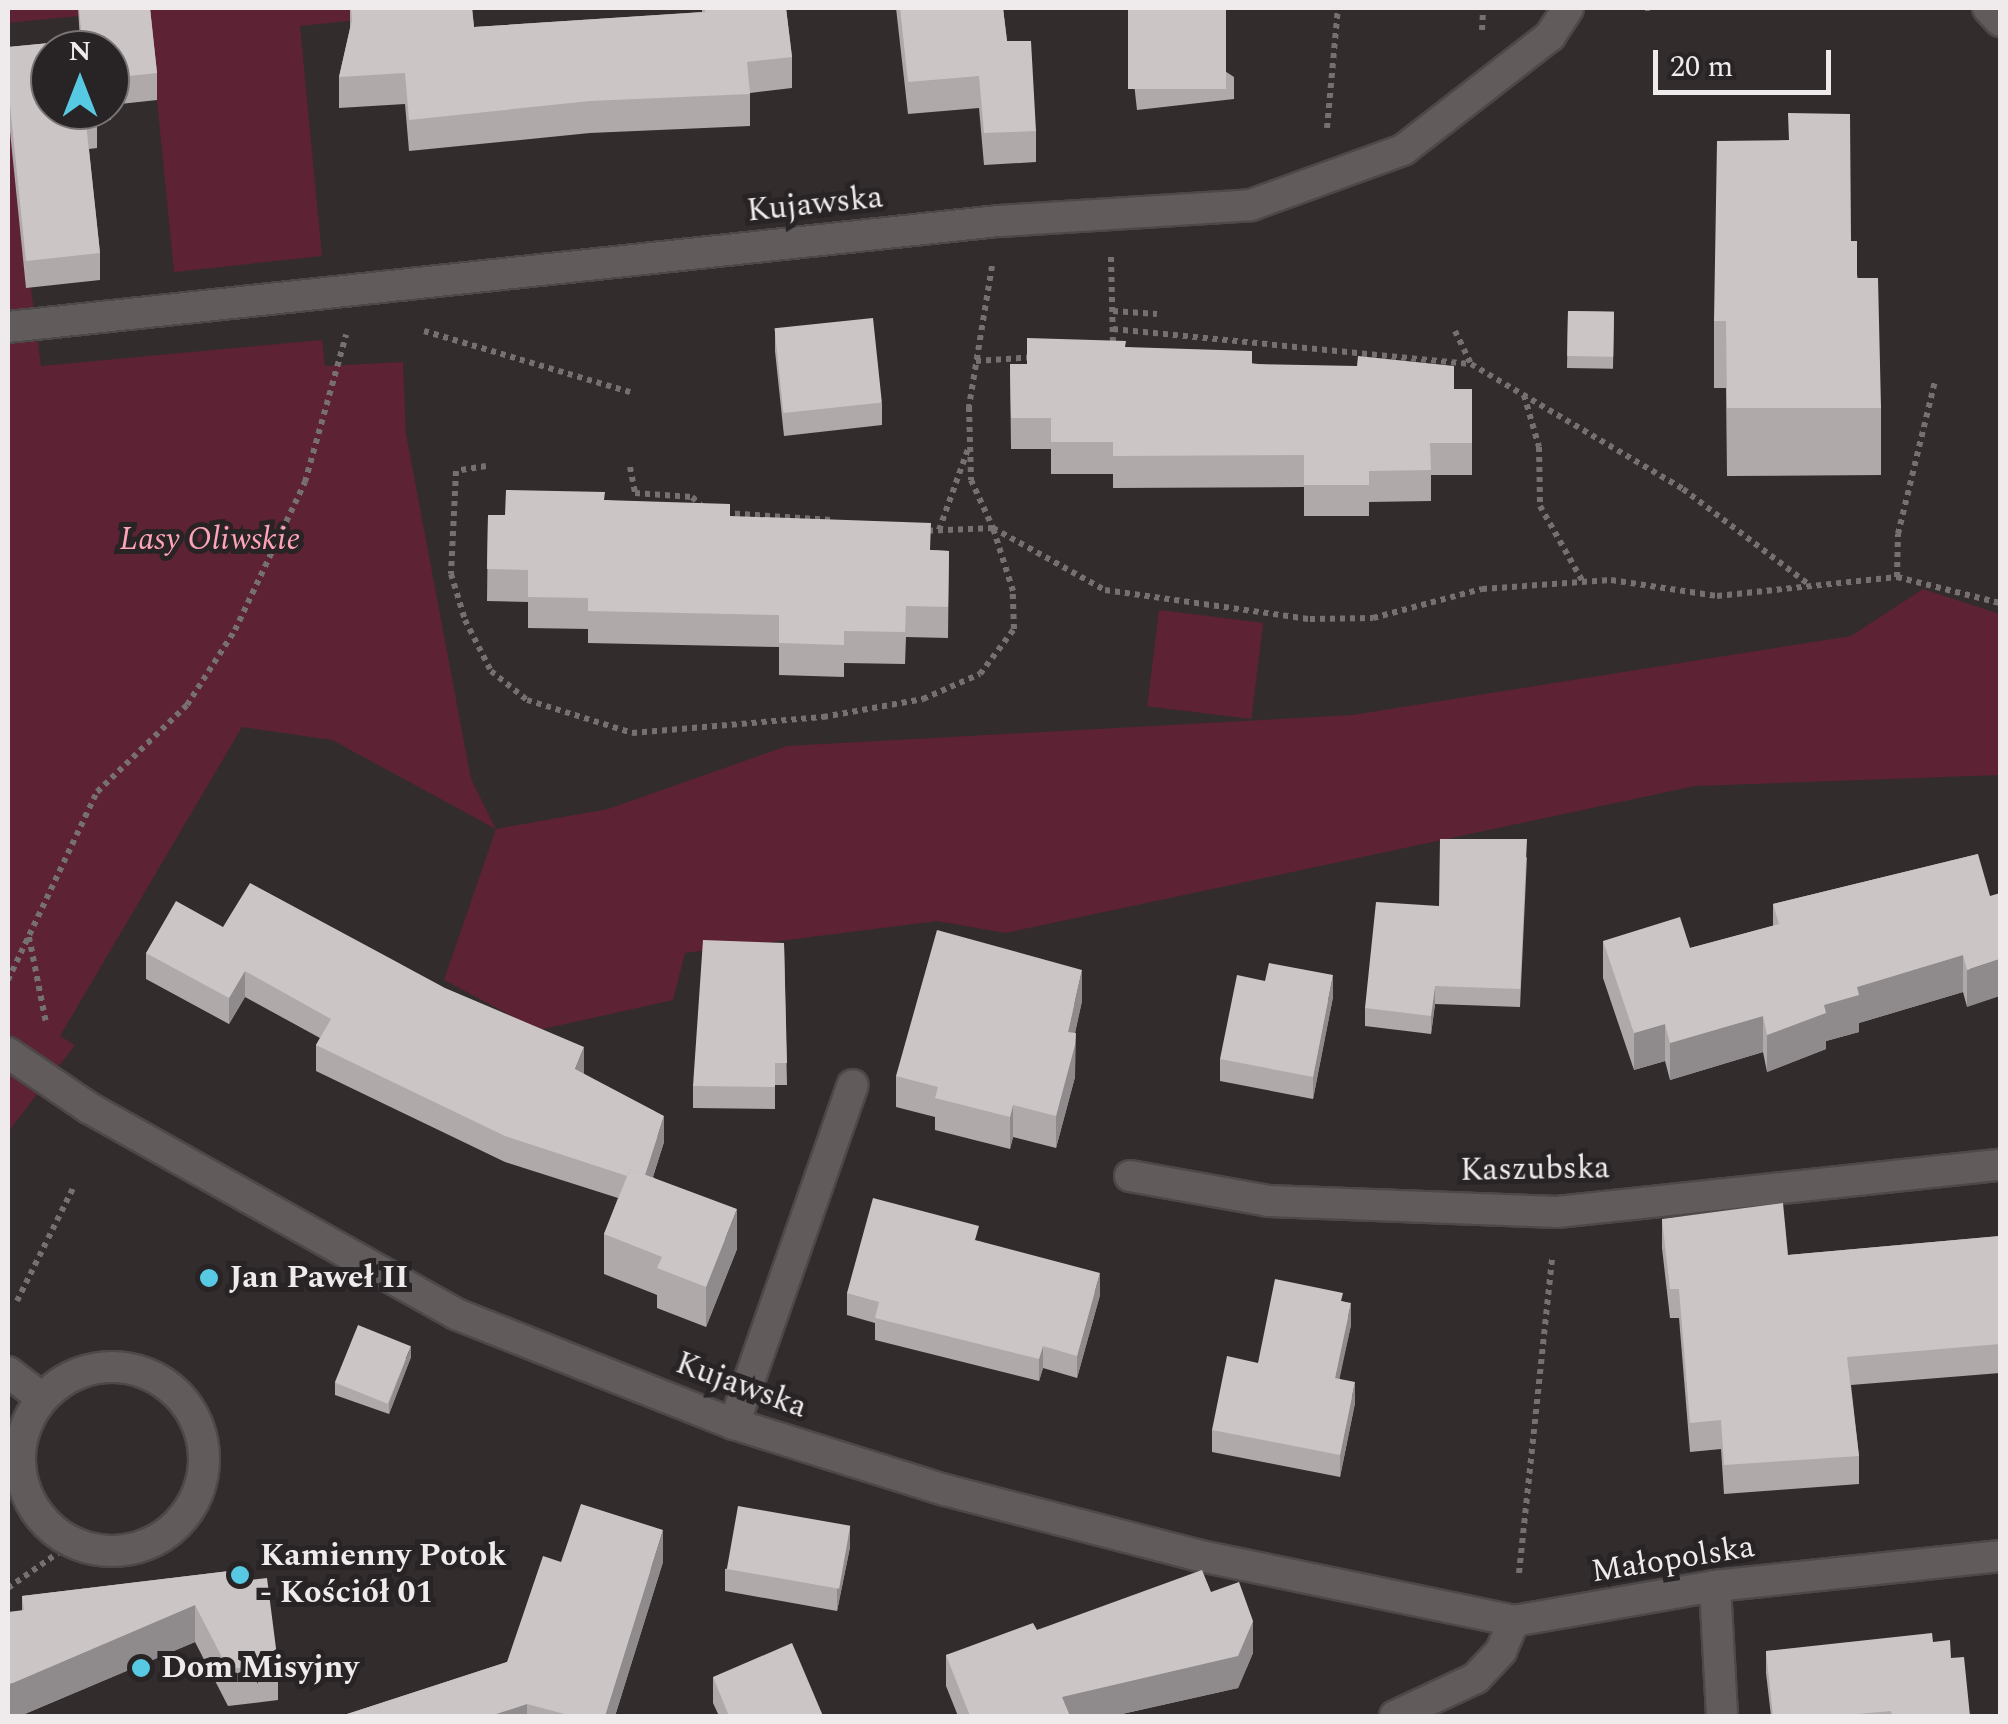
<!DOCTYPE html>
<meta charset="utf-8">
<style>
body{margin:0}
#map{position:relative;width:2008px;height:1724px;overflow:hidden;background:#322c2d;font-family:Spectral,serif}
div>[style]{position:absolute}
.green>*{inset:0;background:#5d2233;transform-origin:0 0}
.path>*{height:6px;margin-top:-3px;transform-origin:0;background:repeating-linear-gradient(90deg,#767071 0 5px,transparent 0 10px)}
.roads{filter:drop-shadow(2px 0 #4d4849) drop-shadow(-2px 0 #4d4849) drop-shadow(0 2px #4d4849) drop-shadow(0 -2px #4d4849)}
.minor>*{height:30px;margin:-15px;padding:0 15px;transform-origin:15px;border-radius:15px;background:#625b5c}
.minor>.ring{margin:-15px;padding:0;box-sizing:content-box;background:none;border:30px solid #625b5c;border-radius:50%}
.wall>*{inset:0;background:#afa9aa;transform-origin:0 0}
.shaded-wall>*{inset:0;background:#8f8a8b}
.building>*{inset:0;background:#ccc5c6;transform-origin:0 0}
.dots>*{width:28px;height:28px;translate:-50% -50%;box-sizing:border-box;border:5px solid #282324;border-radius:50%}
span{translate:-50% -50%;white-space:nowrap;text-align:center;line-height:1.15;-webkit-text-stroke:10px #282324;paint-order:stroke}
.street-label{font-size:32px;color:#efebec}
.park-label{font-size:32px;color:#fea4b8;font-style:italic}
.poi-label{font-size:32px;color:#efebec;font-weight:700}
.left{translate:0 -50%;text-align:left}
.frame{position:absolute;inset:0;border:10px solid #efebec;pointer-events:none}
.north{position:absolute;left:30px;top:30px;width:100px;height:100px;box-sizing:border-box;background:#282324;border:2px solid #787374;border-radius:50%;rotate:0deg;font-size:28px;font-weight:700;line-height:40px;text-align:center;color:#efebec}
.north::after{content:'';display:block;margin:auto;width:35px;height:45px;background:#57c9e3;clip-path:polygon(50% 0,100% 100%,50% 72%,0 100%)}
.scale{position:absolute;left:1653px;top:50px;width:178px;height:45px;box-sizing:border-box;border:5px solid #efebec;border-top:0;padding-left:12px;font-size:30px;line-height:35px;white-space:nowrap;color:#efebec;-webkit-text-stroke:8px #282324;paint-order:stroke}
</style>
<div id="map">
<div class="green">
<i style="clip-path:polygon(8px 8px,474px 8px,300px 26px,322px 256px,174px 272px,148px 9px,8px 23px)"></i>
<i style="clip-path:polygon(8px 112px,41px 366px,322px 340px,325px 366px,403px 362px,406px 434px,471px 779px,496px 829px,608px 809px,787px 746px,1352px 715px,1851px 636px,1923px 589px,2000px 614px,2000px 775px,1695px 786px,1006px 933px,937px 921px,685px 953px,673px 1000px,538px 1030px,444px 980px,496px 829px,332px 740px,242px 727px,60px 1036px,75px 1045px,8px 1132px)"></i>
<i style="left:1159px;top:610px;width:105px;height:97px;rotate:7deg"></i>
</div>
<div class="path">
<i style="left:1645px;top:8px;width:10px"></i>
<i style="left:1482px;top:30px;width:22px;rotate:-87deg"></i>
<i style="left:1327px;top:128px;width:121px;rotate:-84.8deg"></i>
<i style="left:1111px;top:257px;width:87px;rotate:88.7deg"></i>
<i style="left:992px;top:266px;width:143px;rotate:99.3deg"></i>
<i style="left:969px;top:407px;width:73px;rotate:88.4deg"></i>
<i style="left:971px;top:480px;width:53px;rotate:65.4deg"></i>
<i style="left:993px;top:528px;width:128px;rotate:29deg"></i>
<i style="left:1105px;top:590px;width:207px;rotate:8.1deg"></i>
<i style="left:1310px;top:619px;width:63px;rotate:-0.9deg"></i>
<i style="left:1373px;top:618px;width:113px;rotate:-14.9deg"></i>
<i style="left:1482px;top:589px;width:129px;rotate:-4deg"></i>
<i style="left:1611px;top:580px;width:107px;rotate:8.6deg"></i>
<i style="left:1717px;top:596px;width:181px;rotate:-6deg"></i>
<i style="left:1897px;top:577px;width:106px;rotate:14.2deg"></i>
<i style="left:1113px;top:311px;width:44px;rotate:3.9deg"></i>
<i style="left:1113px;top:329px;width:359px;rotate:5.6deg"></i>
<i style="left:424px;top:331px;width:215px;rotate:16.5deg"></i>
<i style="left:1455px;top:331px;width:37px;rotate:64deg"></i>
<i style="left:1471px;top:364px;width:246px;rotate:30.5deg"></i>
<i style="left:1683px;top:489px;width:157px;rotate:37.2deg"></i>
<i style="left:976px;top:361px;width:58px;rotate:-3.9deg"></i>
<i style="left:1524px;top:395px;width:54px;rotate:73.9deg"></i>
<i style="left:1539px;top:447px;width:59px;rotate:89deg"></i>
<i style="left:1540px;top:506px;width:87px;rotate:60.5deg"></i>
<i style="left:486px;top:466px;width:30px;rotate:171deg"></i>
<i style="left:456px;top:471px;width:103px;rotate:92.8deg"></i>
<i style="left:451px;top:574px;width:48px;rotate:73.1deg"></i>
<i style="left:465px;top:620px;width:57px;rotate:63deg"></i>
<i style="left:491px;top:671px;width:46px;rotate:38.9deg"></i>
<i style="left:527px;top:700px;width:110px;rotate:17.4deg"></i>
<i style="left:632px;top:733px;width:192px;rotate:-4.8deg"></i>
<i style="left:823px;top:717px;width:102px;rotate:-10.2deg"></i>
<i style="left:923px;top:699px;width:62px;rotate:-23.7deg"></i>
<i style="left:980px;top:674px;width:56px;rotate:-52.9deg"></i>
<i style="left:1014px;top:629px;width:38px;rotate:-92deg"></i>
<i style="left:1013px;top:591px;width:66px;rotate:-107.6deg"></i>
<i style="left:993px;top:528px;width:71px;rotate:177.6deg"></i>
<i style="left:630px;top:467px;width:26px;rotate:79deg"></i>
<i style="left:635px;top:493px;width:57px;rotate:4deg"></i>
<i style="left:692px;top:497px;width:16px;rotate:43deg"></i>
<i style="left:725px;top:513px;width:107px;rotate:3.7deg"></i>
<i style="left:939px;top:530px;width:89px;rotate:-70.3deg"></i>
<i style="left:1897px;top:577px;width:43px;rotate:-88.7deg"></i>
<i style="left:1898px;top:534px;width:157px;rotate:-76.4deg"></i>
<i style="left:29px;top:937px;width:88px;rotate:78.8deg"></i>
<i style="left:8px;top:980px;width:208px;rotate:-64.7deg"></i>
<i style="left:97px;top:792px;width:125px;rotate:-44deg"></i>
<i style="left:187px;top:705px;width:89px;rotate:-57.4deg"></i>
<i style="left:235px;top:630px;width:164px;rotate:-64.7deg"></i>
<i style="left:305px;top:482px;width:153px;rotate:-74.4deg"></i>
<i style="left:17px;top:1301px;width:126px;rotate:-63.6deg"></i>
<i style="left:1519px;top:1573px;width:317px;rotate:-84deg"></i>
<i style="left:8px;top:1588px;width:78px;rotate:-35.1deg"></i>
</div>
<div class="roads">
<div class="minor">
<i style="left:1988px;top:8px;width:18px;rotate:47deg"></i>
<i style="left:8px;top:327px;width:997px;rotate:-6.11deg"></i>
<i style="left:999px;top:221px;width:253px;rotate:-3.6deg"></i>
<i style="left:1251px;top:205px;width:162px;rotate:-19.9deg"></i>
<i style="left:1403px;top:150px;width:186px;rotate:-37.8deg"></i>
<i style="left:1550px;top:36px;width:33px;rotate:-57deg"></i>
<i style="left:8px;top:1053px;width:98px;rotate:34.2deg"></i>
<i style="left:89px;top:1108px;width:421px;rotate:29.3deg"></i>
<i style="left:456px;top:1314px;width:299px;rotate:21.6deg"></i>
<i style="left:734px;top:1424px;width:221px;rotate:17.4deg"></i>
<i style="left:945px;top:1490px;width:259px;rotate:14.5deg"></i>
<i style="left:1196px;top:1555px;width:325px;rotate:11.7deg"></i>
<i style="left:1514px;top:1621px;width:204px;rotate:-9.9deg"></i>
<i style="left:1715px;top:1586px;width:287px;rotate:-6deg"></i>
<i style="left:1130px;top:1176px;width:141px;rotate:10.2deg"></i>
<i style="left:1269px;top:1201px;width:288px;rotate:2.2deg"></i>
<i style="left:1557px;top:1212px;width:445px;rotate:-6.1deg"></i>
<i class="ring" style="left:20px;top:1367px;width:154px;height:154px"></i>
<i style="left:8px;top:1372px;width:43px;rotate:37.4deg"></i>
<i style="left:734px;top:1424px;width:359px;rotate:-70.7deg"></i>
<i style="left:1715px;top:1586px;width:130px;rotate:86.9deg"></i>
<i style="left:1395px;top:1716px;width:89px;rotate:-25.1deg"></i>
<i style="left:1476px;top:1678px;width:37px;rotate:-47deg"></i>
<i style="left:1501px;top:1651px;width:33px;rotate:-67deg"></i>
</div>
</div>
<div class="wall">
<i style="clip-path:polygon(evenodd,78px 8px,150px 8px,157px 73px,157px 100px,111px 105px,111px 120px,97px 121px,97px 148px,89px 149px,100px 253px,100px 280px,26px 288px,8px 112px,8px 47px,80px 40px,78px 8px,110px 50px,110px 110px,50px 110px,110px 50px)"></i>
<i style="clip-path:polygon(350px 8px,472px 8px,474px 27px,702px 12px,702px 8px,786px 8px,792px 57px,792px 88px,750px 93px,750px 126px,590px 133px,409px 151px,405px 104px,339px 108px,339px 77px,350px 28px)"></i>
<i style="clip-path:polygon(896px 8px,1003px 8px,1007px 41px,1036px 131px,1036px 162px,984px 165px,979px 108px,908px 114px)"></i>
<i style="clip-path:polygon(1128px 8px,1234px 77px,1234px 99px,1137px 110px,1128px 29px)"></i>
<i style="clip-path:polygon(1851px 241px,1881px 408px,1881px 475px,1727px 476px,1726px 388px,1714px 388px,1714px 321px)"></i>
<i style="left:1568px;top:311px;width:46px;height:57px;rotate:1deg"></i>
<i style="clip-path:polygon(775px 329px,882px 403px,882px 425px,784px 436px,775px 351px)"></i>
<i style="clip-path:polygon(1126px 347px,1454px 389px,1472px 389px,1472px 475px,1431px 475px,1431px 501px,1369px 502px,1369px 516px,1304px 516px,1304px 487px,1113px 488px,1113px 474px,1051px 474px,1051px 449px,1011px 449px,1010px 364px,1027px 364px)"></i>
<i style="clip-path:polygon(605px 500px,730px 516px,931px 550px,949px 551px,948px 638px,906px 637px,905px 664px,844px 663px,844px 677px,779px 675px,779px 647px,588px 643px,588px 629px,528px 628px,528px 602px,487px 601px,488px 515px,505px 515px)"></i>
<i style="clip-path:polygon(1978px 854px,1967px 1007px,1963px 992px,1859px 1023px,1859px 1032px,1826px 1041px,1826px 1049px,1767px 1072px,1763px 1052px,1670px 1080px,1665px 1061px,1634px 1070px,1603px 978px,1603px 941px,1690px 948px,1773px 926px,1773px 904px)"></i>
<i style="clip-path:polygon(1527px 857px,1520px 1007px,1435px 1004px,1431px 1034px,1365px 1026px,1365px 1008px,1439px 906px)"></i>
<i style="clip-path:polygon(223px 927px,584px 1074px,664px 1142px,653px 1177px,737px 1249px,706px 1327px,657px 1308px,657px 1295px,604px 1274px,604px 1234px,618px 1198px,505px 1162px,316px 1071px,316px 1045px,320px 1038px,245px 997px,229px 1024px,146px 979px,146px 953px)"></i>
<i style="clip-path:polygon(784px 943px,787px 1085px,775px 1085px,775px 1109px,693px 1108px,693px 1086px)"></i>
<i style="clip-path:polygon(1333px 997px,1313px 1099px,1220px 1081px,1220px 1059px)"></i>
<i style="clip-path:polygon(1082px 1001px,1075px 1033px,1075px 1077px,1056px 1148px,1013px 1137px,1010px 1149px,935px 1130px,935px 1117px,896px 1107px,896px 1076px)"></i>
<i style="clip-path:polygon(1662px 1219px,1788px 1255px,2000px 1236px,2000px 1373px,1851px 1385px,1859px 1456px,1859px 1484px,1724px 1494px,1721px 1449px,1690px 1452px,1679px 1318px,1670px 1318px,1662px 1248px)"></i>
<i style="clip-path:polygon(979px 1241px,1100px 1295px,1077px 1378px,1043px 1368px,1039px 1381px,875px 1340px,875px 1323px,847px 1315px,847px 1293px)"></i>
<i style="clip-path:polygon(1343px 1301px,1351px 1325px,1339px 1378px,1355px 1403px,1340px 1477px,1212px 1452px,1212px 1430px,1258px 1363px)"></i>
<i style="clip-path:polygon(411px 1357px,389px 1414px,335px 1395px,335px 1383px)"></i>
<i style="clip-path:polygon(850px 1547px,837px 1611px,725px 1591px,725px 1569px)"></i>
<i style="clip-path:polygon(663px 1562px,615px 1716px,341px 1716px,507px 1662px)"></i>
<i style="clip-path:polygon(246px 1569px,278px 1664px,278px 1700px,228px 1706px,195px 1642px,20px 1716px,8px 1716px,22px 1611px,22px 1596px)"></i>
<i style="clip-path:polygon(1211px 1592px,1253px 1653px,1238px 1688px,1113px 1716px,958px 1716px,946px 1686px,946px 1655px,1037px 1630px)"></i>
<i style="clip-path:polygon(1933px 1642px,1951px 1658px,1970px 1716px,1771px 1716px,1766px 1673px,1766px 1651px)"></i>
<i style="clip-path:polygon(713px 1677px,823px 1716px,719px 1716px,713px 1703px)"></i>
</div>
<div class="shaded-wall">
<i style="clip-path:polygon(1963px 955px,1963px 992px,1859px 1023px,1859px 1032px,1826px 1041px,1826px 1049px,1767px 1072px,1767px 1035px,1857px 987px)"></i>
<i style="clip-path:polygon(2000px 959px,2000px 996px,1967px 1007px,1967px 970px)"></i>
<i style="clip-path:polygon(1082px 970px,1082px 1001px,1068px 1064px,1068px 1032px)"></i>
<i style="clip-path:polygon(245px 971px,245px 997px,229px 1024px,229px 998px)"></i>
<i style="clip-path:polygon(1333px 975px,1333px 997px,1313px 1099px,1313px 1077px)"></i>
<i style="clip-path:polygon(1435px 986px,1435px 1004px,1431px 1034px,1431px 1016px)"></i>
<i style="clip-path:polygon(1763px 1016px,1763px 1052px,1670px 1080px,1670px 1043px)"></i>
<i style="clip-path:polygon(1665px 1024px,1665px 1061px,1634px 1070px,1634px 1033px)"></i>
<i style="clip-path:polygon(1076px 1033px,1075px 1077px,1056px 1148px,1056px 1116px)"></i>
<i style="clip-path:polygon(584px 1047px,584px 1073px,575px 1095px,575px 1069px)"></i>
<i style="clip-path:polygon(1013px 1105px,1013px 1137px,1010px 1149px,1010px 1117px)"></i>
<i style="clip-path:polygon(664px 1116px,664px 1142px,643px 1207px,643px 1181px)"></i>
<i style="clip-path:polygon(737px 1209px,737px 1249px,706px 1327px,706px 1287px)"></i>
<i style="clip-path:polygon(1100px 1273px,1100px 1295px,1077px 1378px,1077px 1356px)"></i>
<i style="clip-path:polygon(1351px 1303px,1351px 1325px,1335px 1400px,1335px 1378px)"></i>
<i style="clip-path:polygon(411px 1346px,411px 1357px,389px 1414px,389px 1403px)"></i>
<i style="clip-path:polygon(1043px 1346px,1043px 1368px,1039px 1381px,1039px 1359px)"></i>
<i style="clip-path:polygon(1355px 1382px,1355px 1403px,1340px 1477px,1340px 1455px)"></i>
<i style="clip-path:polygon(850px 1525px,850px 1547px,837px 1611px,837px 1589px)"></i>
<i style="clip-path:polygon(663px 1530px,663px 1562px,615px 1716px,605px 1716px)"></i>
<i style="clip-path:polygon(195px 1605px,195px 1642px,20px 1716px,8px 1716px,8px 1685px)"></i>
<i style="clip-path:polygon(1253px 1621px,1253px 1653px,1238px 1688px,1113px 1716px,1062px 1716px,1062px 1697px)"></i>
<i style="clip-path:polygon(527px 1704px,527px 1716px,490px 1716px)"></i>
</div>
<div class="building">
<i style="clip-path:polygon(79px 8px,150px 8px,157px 73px,110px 78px,110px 50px,50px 50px,50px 110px,95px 110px,97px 121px,86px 123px,100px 253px,26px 261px,8px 85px,8px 47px,82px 40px)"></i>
<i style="clip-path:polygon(351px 8px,472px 8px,474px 27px,705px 12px,705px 8px,786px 8px,792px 57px,747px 62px,750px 94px,590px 101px,409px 120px,405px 73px,339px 77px,352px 20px)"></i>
<i style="clip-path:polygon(900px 8px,1003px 8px,1007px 41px,1031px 41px,1036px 131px,984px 133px,979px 76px,908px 82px)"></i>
<i style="left:1128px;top:8px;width:98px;height:81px"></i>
<i style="clip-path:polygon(1788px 113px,1850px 114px,1851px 241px,1857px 241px,1857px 278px,1878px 278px,1881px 408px,1727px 408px,1726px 321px,1714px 321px,1717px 141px,1789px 140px)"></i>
<i style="left:1568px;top:311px;width:46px;height:45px;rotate:1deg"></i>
<i style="left:873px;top:318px;width:85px;height:99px;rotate:84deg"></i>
<i style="clip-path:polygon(1027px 338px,1126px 341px,1125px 347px,1252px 351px,1252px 364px,1357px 366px,1358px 356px,1454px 366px,1454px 389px,1472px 389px,1472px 443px,1430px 443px,1431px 470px,1369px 471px,1369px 485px,1304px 485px,1304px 455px,1113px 456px,1113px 442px,1051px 442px,1051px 418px,1011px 418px,1010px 364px,1027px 364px)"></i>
<i style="clip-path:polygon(506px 490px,605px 492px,604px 500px,730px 504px,730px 516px,931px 523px,930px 550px,949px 551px,948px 607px,906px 606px,905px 632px,844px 631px,844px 645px,779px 643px,779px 615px,588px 611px,588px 598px,528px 597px,528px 570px,487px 569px,488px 515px,505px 515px)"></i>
<i style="clip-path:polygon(1440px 839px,1527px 839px,1520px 989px,1435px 986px,1431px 1016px,1365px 1008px,1376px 902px,1439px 906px)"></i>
<i style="clip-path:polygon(1978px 854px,1990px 896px,2000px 893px,2000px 959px,1967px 970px,1963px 955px,1857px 987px,1859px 995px,1824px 1005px,1826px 1013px,1767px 1035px,1763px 1016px,1670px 1043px,1665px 1024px,1634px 1033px,1603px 941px,1680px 917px,1690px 948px,1779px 924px,1773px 904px)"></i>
<i style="clip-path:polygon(250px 883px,445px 988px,584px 1047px,575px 1069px,664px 1116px,645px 1175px,630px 1169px,627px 1176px,505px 1136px,316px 1045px,331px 1019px,245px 971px,229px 998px,146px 953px,176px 901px,223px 927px)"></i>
<i style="clip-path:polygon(937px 930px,1082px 970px,1068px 1032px,1076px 1033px,1075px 1045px,1056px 1116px,1013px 1105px,1010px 1117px,935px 1098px,938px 1087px,896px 1076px)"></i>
<i style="clip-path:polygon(703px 940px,784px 943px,787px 1063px,775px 1063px,775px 1087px,693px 1086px)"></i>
<i style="clip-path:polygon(1269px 963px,1333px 975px,1313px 1077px,1220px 1059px,1237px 975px,1265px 981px)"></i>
<i style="clip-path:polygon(630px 1169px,737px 1209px,706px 1287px,657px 1268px,662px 1257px,604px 1234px)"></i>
<i style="clip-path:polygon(873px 1198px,979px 1226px,975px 1240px,1100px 1273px,1077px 1356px,1043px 1346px,1039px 1359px,875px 1318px,879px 1302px,847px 1293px)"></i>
<i style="clip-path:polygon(1783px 1203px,1788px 1255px,2000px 1236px,2000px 1344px,1847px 1357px,1859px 1456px,1724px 1465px,1721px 1420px,1690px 1423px,1679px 1289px,1670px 1289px,1662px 1219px)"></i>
<i style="clip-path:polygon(1275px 1279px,1343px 1293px,1341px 1301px,1351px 1303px,1335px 1378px,1355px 1382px,1340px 1455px,1212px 1430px,1227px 1356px,1258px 1363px)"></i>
<i style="left:358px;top:1325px;width:57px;height:62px;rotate:22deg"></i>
<i style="clip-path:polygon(581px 1504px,663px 1530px,605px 1716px,572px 1716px,527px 1704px,490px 1716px,341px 1716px,507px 1662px,543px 1556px,561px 1562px)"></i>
<i style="left:738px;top:1506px;width:114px;height:64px;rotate:10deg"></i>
<i style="clip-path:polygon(246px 1569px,249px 1580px,267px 1578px,278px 1664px,228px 1669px,195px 1605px,8px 1685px,8px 1612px,24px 1610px,22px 1596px)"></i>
<i style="clip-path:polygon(1202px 1570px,1211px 1592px,1239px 1582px,1253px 1621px,1238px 1656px,1062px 1697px,1070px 1716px,970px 1716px,946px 1655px,1033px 1623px,1037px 1630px)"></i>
<i style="clip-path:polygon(1932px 1633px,1933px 1642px,1950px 1640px,1951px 1658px,1964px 1657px,1970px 1716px,1892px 1716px,1891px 1711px,1837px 1716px,1773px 1716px,1766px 1651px)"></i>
<i style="clip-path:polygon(792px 1643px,823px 1716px,729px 1716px,713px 1677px)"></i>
</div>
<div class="dots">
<i style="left:209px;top:1278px;background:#57c9e3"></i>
<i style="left:240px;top:1575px;background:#57c9e3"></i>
<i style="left:141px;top:1668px;background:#57c9e3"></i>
</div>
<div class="street-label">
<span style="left:815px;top:205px;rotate:-6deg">Kujawska</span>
<span style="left:1535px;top:1170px;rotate:-1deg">Kaszubska</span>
<span style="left:741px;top:1386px;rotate:20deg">Kujawska</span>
<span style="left:1673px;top:1560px;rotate:-9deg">Małopolska</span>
</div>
<div class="park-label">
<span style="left:210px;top:540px">Lasy Oliwskie</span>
</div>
<div class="poi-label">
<span class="left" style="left:229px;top:1278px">Jan Paweł II</span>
<span class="left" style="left:260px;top:1575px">Kamienny Potok<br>- Kościół 01</span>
<span class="left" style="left:161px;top:1668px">Dom Misyjny</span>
</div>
<div class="frame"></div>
<div class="north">N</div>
<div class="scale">20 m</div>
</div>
